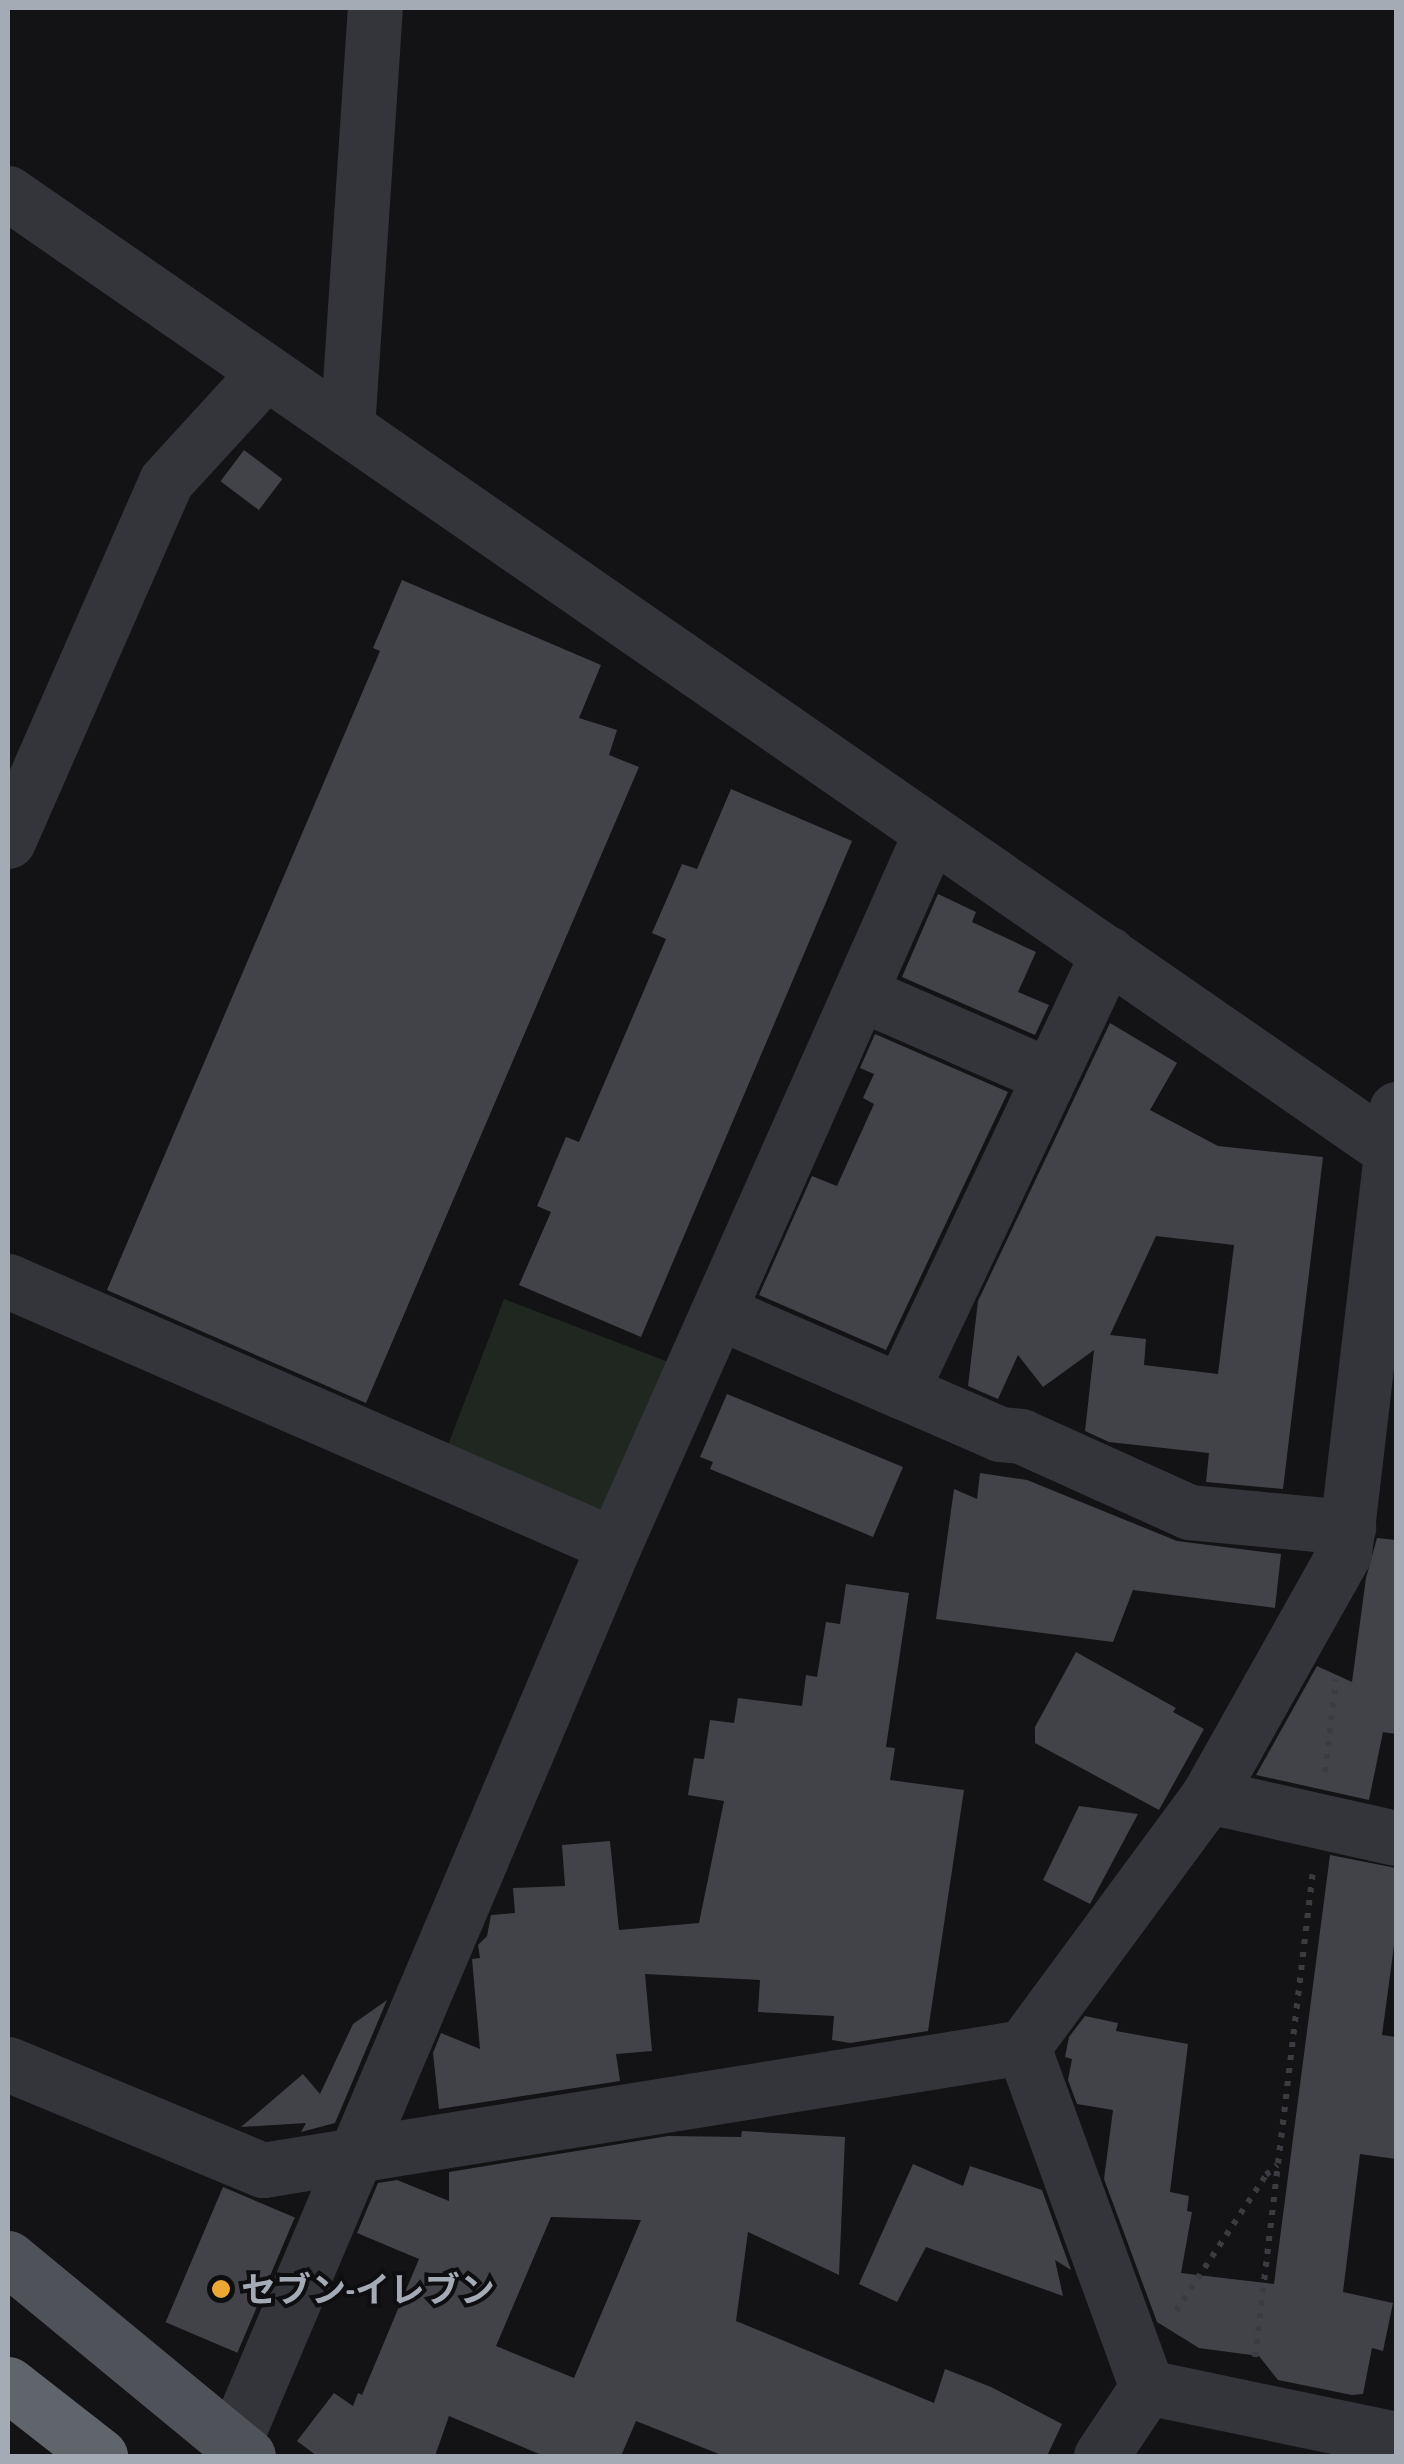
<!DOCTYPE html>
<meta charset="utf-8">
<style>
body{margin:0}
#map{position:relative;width:1404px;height:2464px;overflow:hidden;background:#131315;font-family:"Asap Condensed","Noto Sans JP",sans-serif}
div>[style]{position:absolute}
.green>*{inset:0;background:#1f2720;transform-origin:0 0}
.building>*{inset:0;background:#424348;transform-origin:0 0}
.path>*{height:6px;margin-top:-3px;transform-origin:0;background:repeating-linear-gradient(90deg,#3a3c41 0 5px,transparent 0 13px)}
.minor>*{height:55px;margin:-27.5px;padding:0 27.5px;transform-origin:27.5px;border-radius:27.5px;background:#34353a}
.major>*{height:55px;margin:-27.5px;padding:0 27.5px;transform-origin:27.5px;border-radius:27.5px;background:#505259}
.highway>*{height:55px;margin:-27.5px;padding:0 27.5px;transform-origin:27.5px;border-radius:27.5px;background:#60646b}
.dots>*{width:28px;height:28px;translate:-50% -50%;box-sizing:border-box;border:5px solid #0e0e10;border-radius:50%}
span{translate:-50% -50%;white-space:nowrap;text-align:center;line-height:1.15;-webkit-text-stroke:8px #0e0e10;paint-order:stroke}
.poi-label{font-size:35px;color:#a5abb5;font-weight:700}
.left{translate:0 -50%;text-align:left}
.frame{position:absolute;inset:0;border:10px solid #a5abb5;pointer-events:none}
</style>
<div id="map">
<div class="green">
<i style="left:504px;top:1299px;width:181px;height:166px;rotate:21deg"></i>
</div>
<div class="building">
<i style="left:244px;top:450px;width:48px;height:39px;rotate:37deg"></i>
<i style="clip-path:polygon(402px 580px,601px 665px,579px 718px,617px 730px,609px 755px,639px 767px,366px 1403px,107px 1290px,380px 651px,373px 648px)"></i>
<i style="clip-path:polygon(731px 789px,852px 841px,641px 1337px,519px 1285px,551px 1212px,537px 1206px,566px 1137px,579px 1142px,666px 939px,652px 933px,682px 864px,697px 869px)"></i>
<i style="clip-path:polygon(938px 894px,976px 912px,972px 922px,1036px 952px,1018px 992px,1049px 1005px,1035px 1035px,902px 977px)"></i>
<i style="clip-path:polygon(evenodd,1110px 1023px,1177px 1063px,1150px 1110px,1218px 1146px,1323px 1157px,1283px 1489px,1206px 1482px,1209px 1453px,1109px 1442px,1085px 1431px,1094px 1350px,1043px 1387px,1018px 1355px,998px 1399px,968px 1386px,978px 1301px,1110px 1023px,1156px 1236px,1234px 1245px,1218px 1374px,1144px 1365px,1146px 1339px,1110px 1335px,1156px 1236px)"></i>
<i style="clip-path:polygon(875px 1034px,1008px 1092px,886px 1350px,759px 1295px,812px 1176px,837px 1186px,874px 1104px,863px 1098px,874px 1074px,860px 1068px)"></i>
<i style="clip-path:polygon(727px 1394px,903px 1467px,873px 1537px,710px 1469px,713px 1462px,700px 1457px)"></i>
<i style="clip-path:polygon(980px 1473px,1027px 1480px,1177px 1541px,1281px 1554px,1275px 1608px,1133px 1590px,1113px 1642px,936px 1619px,954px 1489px,977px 1499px)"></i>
<i style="clip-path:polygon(1377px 1538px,1396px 1540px,1396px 1734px,1383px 1732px,1369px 1800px,1256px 1775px,1317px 1666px,1352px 1682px,1366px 1578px)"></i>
<i style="clip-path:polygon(846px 1584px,909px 1593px,886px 1747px,895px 1748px,890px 1780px,964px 1790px,928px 2031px,850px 2043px,832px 2040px,834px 2016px,758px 2012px,760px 1980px,645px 1974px,652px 2051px,616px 2054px,620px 2081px,439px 2109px,433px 2053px,441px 2033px,480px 2049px,472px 1959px,480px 1958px,478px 1945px,487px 1936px,491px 1915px,515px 1913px,513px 1888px,565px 1886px,562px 1845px,610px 1841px,619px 1930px,699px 1923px,724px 1801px,688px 1795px,694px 1758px,704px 1759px,710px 1720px,734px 1723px,738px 1698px,802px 1706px,806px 1675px,817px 1677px,826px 1622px,840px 1624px)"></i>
<i style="clip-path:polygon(1076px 1652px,1176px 1708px,1173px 1712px,1204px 1729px,1159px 1810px,1035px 1743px,1035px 1727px)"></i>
<i style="clip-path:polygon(1079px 1806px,1138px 1814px,1090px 1904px,1043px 1880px)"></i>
<i style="clip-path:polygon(1330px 1855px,1396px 1868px,1396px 1931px,1382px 2035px,1396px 2037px,1396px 2159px,1360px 2154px,1343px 2292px,1393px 2303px,1383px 2351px,1372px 2348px,1363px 2394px,1352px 2395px,1278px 2380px,1259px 2356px,1199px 2348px,1157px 2322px,1104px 2179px,1113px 2110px,1077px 2104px,1068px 2080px,1072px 2059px,1065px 2057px,1069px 2037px,1085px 2016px,1118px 2023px,1116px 2031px,1188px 2044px,1170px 2192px,1189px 2196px,1187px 2211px,1192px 2212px,1181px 2273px,1274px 2284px)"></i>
<i style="clip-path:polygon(387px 2000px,335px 2123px,301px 2132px,306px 2123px,241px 2127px,303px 2074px,320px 2094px,353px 2024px)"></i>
<i style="clip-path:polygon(evenodd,742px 2131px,845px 2137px,839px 2275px,748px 2232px,736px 2321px,934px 2403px,945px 2369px,991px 2387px,1062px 2424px,1047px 2456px,724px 2456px,636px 2421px,621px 2456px,544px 2456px,449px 2416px,435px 2456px,317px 2456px,297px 2441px,334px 2393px,353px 2406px,358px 2393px,362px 2395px,419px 2259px,357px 2233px,378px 2183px,397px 2180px,449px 2201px,449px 2172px,668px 2136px,741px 2137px,742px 2131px,551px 2217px,641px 2220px,574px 2378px,496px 2346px,551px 2217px)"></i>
<i style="clip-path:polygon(913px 2164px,963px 2186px,970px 2166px,1042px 2190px,1071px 2270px,1055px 2260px,1063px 2296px,926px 2247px,897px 2302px,859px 2284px)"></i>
<i style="left:223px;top:2187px;width:78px;height:147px;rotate:23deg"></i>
</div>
<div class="path">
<i style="left:1325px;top:1772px;width:93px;rotate:-83.2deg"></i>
<i style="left:1176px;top:2311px;width:163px;rotate:-56.5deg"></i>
<i style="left:1266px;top:2175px;width:15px;rotate:-42deg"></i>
<i style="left:1255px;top:2357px;width:487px;rotate:-83.2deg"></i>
</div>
<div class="minor">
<i style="left:8px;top:193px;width:1688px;rotate:34.7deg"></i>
<i style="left:347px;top:428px;width:421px;rotate:-86.2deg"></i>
<i style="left:8px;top:841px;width:393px;rotate:-66.3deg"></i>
<i style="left:166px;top:481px;width:148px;rotate:-47.5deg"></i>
<i style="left:860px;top:993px;width:207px;rotate:23.6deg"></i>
<i style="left:8px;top:1281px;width:661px;rotate:23.54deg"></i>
<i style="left:719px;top:1312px;width:198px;rotate:23.5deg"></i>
<i style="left:901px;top:1391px;width:484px;rotate:-64.7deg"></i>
<i style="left:901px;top:1391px;width:108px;rotate:23.5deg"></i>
<i style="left:1000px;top:1434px;width:21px;rotate:5deg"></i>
<i style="left:1021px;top:1436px;width:184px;rotate:24.3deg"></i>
<i style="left:1189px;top:1512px;width:160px;rotate:5.4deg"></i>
<i style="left:1208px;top:1796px;width:193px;rotate:12.6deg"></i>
<i style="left:1023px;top:2047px;width:362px;rotate:70deg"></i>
<i style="left:8px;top:2064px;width:276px;rotate:22.6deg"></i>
<i style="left:263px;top:2170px;width:770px;rotate:-9.19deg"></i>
<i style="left:1023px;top:2047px;width:312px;rotate:-53.6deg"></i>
<i style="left:1208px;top:1796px;width:278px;rotate:-60.7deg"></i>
<i style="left:1344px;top:1554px;width:448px;rotate:-83.3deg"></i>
<i style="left:1147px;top:2387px;width:254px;rotate:11.8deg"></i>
<i style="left:233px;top:2444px;width:976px;rotate:-67.03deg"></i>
<i style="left:614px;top:1545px;width:780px;rotate:-66.03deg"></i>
<i style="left:1101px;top:2456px;width:83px;rotate:-56.3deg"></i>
</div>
<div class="major">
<i style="left:8px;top:2258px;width:311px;rotate:39.5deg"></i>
</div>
<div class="highway">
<i style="left:8px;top:2384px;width:117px;rotate:38deg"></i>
</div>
<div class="dots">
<i style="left:221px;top:2289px;background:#eca734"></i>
</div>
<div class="poi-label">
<span class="left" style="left:241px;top:2289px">セブン-イレブン</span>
</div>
<div class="frame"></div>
</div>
